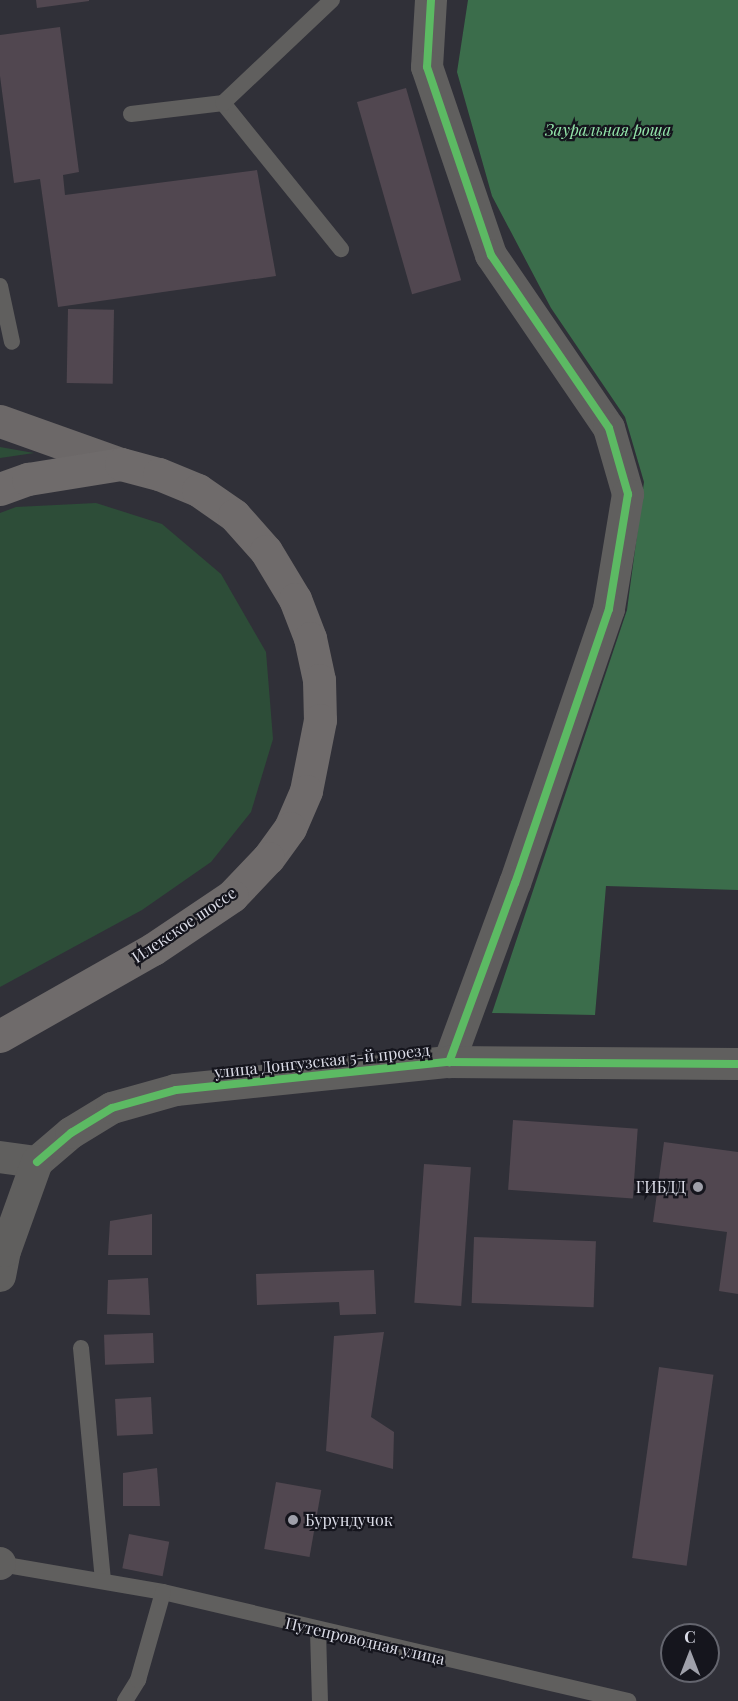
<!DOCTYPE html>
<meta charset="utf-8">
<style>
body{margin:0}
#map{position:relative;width:738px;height:1701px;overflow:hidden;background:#303038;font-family:"Playfair Display",serif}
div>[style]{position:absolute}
.green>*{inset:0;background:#2d4d38}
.forest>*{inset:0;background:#3b6d4b}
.building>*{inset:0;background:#514750;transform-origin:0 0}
.service>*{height:16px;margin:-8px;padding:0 8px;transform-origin:8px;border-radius:8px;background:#605f5e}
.minor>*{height:32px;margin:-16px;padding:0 16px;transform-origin:16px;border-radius:16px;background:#605f5e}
.primary>*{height:33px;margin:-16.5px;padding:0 16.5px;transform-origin:16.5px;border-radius:16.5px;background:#6c6868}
.trunk>*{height:33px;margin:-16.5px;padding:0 16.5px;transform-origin:16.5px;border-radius:16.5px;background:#6f6b6b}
.cycleway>*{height:8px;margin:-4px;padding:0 4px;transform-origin:4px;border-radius:4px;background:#5cba63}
.dots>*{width:16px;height:16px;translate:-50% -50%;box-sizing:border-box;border:3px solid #15151d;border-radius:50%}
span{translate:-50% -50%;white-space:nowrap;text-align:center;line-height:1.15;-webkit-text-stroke:4.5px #15151d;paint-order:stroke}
.park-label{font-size:16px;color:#95e8ac;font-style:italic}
.street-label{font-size:16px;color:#dbdce7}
.poi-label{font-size:16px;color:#dbdce7}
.right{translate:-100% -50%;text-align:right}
.left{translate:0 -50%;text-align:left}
.north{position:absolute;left:660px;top:1623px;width:60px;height:60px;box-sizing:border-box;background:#15151d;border:2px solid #64656e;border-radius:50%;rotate:0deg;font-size:16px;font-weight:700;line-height:24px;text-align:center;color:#dbdce7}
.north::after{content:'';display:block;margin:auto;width:21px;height:27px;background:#9fa0aa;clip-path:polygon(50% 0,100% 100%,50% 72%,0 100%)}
</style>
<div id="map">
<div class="green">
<i style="clip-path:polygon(0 447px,34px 453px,0 458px)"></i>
<i style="clip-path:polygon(96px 503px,162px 524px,221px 574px,266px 652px,273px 739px,251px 812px,211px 862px,142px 910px,0 987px,0 513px,16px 507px)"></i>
</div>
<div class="forest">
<i style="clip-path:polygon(468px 0,738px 0,738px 890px,606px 886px,595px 1015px,492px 1013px,627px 610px,644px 482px,625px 417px,551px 308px,492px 196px,457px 72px)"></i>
</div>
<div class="building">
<i style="clip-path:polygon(36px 0,89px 0,89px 1px,37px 8px)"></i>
<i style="clip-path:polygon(60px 27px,79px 172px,63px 175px,65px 195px,257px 170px,276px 276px,58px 307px,40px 179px,14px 183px,0 76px,0 35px)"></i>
<i style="left:406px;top:88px;width:200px;height:51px;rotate:74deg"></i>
<i style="left:68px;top:309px;width:46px;height:74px;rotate:1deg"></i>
<i style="left:513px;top:1120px;width:125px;height:70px;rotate:4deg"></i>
<i style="clip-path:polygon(664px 1142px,738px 1152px,738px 1294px,719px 1291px,727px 1232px,653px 1222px)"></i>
<i style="left:424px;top:1164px;width:47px;height:139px;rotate:4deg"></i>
<i style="clip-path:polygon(152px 1214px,152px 1255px,108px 1255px,110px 1221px)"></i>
<i style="left:474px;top:1237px;width:122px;height:66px;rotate:2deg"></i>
<i style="clip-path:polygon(374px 1270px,376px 1314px,340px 1315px,339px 1302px,257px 1305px,256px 1274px)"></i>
<i style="clip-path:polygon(148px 1278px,150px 1315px,107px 1314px,108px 1280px)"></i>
<i style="clip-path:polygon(384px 1332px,371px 1417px,394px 1432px,393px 1469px,326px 1451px,334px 1336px)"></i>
<i style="left:153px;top:1333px;width:30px;height:49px;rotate:88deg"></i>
<i style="left:659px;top:1367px;width:55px;height:193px;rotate:8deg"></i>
<i style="left:151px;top:1397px;width:37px;height:36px;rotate:87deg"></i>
<i style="clip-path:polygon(157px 1468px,160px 1506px,123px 1506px,123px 1473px)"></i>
<i style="left:276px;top:1482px;width:46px;height:68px;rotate:10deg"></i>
<i style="left:129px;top:1534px;width:41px;height:35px;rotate:11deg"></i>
</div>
<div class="service">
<i style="left:223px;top:103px;width:188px;rotate:51.1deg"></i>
<i style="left:131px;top:114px;width:93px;rotate:-6.8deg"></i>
<i style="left:223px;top:103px;width:150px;rotate:-43.4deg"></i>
<i style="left:0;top:286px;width:57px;rotate:77.9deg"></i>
<i style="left:81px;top:1348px;width:233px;rotate:84.6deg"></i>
<i style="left:0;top:1564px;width:165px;rotate:9.7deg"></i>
<i style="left:163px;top:1592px;width:478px;rotate:13.2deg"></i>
<i style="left:318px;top:1631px;width:70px;rotate:88.4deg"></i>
<i style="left:125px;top:1701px;width:25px;rotate:-58deg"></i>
<i style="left:138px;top:1680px;width:91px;rotate:-74.1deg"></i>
</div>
<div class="minor">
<i style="left:431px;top:0;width:67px;rotate:93.4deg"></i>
<i style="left:427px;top:67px;width:199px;rotate:71.2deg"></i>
<i style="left:491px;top:255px;width:209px;rotate:55.7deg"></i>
<i style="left:609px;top:428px;width:69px;rotate:73.9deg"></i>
<i style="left:628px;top:494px;width:117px;rotate:99.4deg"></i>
<i style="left:609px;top:609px;width:290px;rotate:108.9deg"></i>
<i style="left:515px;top:883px;width:191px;rotate:110.2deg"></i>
<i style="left:0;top:1157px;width:37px;rotate:8deg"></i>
<i style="left:37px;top:1162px;width:45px;rotate:-40.5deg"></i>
<i style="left:71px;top:1133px;width:48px;rotate:-31.4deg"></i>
<i style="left:112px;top:1108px;width:66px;rotate:-15.7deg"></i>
<i style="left:176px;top:1090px;width:274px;rotate:-5.9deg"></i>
<i style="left:449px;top:1062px;width:289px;rotate:0.4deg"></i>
<i style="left:0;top:1276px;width:25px;rotate:-79deg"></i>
<i style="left:5px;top:1251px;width:95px;rotate:-70.2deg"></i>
<i style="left:0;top:1563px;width:1px;rotate:90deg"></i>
</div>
<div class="primary">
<i style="left:0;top:421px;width:128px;rotate:19.6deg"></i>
</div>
<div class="trunk">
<i style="left:0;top:489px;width:30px;rotate:-20deg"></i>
<i style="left:28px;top:479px;width:94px;rotate:-9.2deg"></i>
<i style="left:121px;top:464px;width:39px;rotate:15deg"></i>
<i style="left:159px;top:474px;width:42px;rotate:22.3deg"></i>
<i style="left:198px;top:490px;width:44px;rotate:34.8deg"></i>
<i style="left:234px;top:515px;width:48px;rotate:48.4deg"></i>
<i style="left:266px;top:551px;width:56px;rotate:58.9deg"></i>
<i style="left:295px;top:599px;width:42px;rotate:69deg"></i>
<i style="left:310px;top:638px;width:43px;rotate:77.9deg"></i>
<i style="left:319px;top:680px;width:40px;rotate:88.6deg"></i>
<i style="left:320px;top:720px;width:72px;rotate:101.2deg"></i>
<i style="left:306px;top:791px;width:40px;rotate:113.4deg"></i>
<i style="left:290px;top:828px;width:37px;rotate:126deg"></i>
<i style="left:268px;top:858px;width:52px;rotate:133.5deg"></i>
<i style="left:232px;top:896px;width:95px;rotate:146.1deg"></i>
<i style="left:153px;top:949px;width:176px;rotate:150.4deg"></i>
</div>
<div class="cycleway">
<i style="left:431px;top:0;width:67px;rotate:93.4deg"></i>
<i style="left:427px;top:67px;width:199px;rotate:71.2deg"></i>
<i style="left:491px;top:255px;width:209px;rotate:55.7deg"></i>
<i style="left:609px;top:428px;width:69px;rotate:73.9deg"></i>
<i style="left:628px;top:494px;width:117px;rotate:99.4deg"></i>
<i style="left:609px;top:609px;width:290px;rotate:108.9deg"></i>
<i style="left:515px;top:883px;width:191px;rotate:110.2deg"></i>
<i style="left:37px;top:1162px;width:45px;rotate:-40.5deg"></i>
<i style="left:71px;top:1133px;width:48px;rotate:-31.4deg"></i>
<i style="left:112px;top:1108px;width:66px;rotate:-15.7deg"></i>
<i style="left:176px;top:1090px;width:274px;rotate:-5.9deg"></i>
<i style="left:449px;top:1062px;width:289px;rotate:0.4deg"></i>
</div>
<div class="dots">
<i style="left:698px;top:1187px;background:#9fa0aa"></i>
<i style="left:293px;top:1520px;background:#9fa0aa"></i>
</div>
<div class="park-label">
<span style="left:608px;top:130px">Зауральная роща</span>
</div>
<div class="street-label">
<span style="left:184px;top:925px;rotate:-34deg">Илекское шоссе</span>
<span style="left:322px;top:1061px;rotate:-6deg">улица Донгузская 5-й проезд</span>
<span style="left:365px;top:1641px;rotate:13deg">Путепроводная улица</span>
</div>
<div class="poi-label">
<span class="right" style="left:686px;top:1187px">ГИБДД</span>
<span class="left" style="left:305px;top:1520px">Бурундучок</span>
</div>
<div class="north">С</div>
</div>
